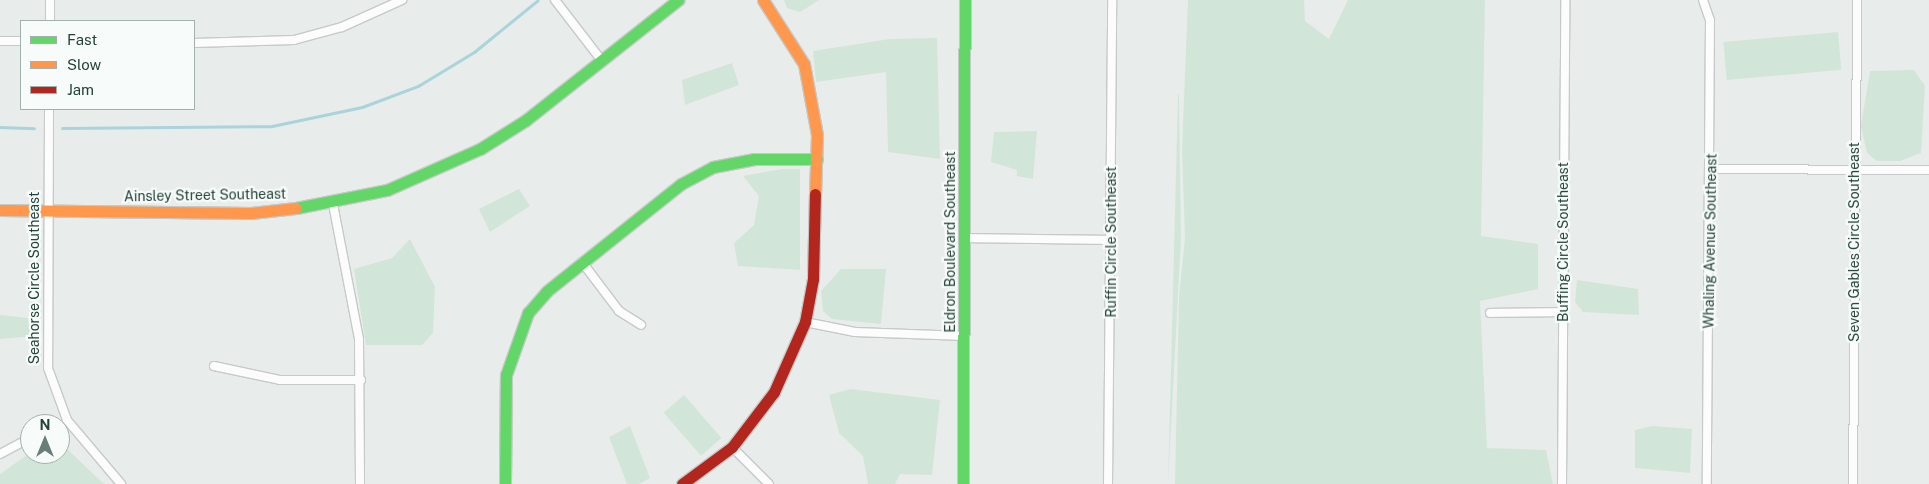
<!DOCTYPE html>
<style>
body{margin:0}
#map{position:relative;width:1929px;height:484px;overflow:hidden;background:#e8edeb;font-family:"Public Sans",sans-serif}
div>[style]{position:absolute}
.green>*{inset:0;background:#d1e6d8;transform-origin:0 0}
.stream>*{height:3px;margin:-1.5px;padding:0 1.5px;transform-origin:1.5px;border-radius:1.5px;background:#a9d4db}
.roads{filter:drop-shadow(1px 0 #c5cac8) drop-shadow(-1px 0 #c5cac8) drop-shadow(0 1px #c5cac8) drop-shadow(0 -1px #c5cac8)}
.street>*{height:8px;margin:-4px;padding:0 4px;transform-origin:4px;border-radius:4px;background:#fcfcfc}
.fast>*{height:11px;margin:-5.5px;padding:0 5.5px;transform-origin:5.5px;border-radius:5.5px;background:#63d668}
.slow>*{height:11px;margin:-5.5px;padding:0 5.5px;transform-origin:5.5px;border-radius:5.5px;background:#ff974d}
.jam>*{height:11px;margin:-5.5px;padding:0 5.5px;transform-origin:5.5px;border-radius:5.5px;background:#b3261e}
span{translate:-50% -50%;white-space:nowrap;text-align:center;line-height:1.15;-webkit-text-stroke:4.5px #f7fbf9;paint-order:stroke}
.street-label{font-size:14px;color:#24423a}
.legend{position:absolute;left:20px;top:20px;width:175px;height:90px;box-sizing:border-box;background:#f7fbf9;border:1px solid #a3b1ad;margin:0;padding:6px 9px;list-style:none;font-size:15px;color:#24423a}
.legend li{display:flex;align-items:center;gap:10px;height:25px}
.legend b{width:25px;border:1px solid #a3b1ad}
.north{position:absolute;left:20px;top:414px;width:50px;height:50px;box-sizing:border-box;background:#f7fbf9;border:1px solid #a3b1ad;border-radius:50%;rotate:0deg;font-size:14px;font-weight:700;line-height:20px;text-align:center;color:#24423a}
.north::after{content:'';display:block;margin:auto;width:18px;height:22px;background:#697e78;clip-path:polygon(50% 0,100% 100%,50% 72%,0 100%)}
</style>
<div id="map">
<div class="green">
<i style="clip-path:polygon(784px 0,819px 0,800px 12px,787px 8px)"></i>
<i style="clip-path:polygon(1188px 0,1304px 0,1305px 21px,1329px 39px,1348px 0,1485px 0,1481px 236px,1538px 244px,1538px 289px,1480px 301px,1487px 448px,1546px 450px,1553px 484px,1175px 484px,1179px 297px,1185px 238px,1182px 149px)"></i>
<i style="left:1838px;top:32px;width:38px;height:115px;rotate:85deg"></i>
<i style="clip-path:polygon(937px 38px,940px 159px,888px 152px,886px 72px,816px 82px,813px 51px,890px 39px)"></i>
<i style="clip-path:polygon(732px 63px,739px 85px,685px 105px,682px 80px)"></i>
<i style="clip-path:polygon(1914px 70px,1925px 86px,1921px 153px,1900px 161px,1877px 161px,1867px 153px,1861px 126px,1870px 71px)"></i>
<i style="clip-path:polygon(1179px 94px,1181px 238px,1168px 484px,1178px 95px)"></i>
<i style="clip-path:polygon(1037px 131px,1033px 179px,1017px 176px,1017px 170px,991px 162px,994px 132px)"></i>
<i style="clip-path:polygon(782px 169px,800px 169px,800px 270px,738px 266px,734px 243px,754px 225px,759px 196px,743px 176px)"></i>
<i style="clip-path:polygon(519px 189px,530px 206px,490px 232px,479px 209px)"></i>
<i style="clip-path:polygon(410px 239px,435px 287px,433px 333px,422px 345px,366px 345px,354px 269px,392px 258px)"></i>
<i style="clip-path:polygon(841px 269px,886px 269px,881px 324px,832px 319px,823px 311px,821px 291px)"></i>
<i style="clip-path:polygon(1577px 280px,1638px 289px,1639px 315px,1583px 312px,1575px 302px)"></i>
<i style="clip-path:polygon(0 315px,28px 318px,35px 336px,0 339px)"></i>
<i style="clip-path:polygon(850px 389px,940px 400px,932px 475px,900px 474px,895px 484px,868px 484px,863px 456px,839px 433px,829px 395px)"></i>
<i style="left:684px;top:395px;width:57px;height:27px;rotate:49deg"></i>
<i style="clip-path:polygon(630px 426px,650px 478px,639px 484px,627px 484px,609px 437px)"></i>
<i style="clip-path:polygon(1652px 426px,1692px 429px,1690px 473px,1635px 468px,1635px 430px)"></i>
<i style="clip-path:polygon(60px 448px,66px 448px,104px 484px,0 484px,0 474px,30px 453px,60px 454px)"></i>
</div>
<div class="stream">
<i style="left:0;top:127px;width:34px;rotate:2deg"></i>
<i style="left:62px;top:128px;width:210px;rotate:-0.5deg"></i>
<i style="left:272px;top:126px;width:92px;rotate:-11.9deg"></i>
<i style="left:362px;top:107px;width:60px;rotate:-20.6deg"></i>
<i style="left:418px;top:86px;width:66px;rotate:-31.3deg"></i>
<i style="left:474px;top:52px;width:82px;rotate:-39.1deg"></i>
</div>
<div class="roads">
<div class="street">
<i style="left:555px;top:0;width:77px;rotate:52.4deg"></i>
<i style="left:1703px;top:0;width:21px;rotate:71deg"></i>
<i style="left:1710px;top:20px;width:464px;rotate:90.4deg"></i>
<i style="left:50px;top:21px;width:21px;rotate:-90deg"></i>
<i style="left:0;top:41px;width:21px"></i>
<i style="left:194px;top:43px;width:100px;rotate:-1.7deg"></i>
<i style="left:294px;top:40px;width:50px;rotate:-15.2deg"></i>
<i style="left:342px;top:27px;width:66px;rotate:-24.2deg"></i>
<i style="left:49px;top:109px;width:259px;rotate:90.2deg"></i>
<i style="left:48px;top:368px;width:55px;rotate:69.9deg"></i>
<i style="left:67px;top:420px;width:84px;rotate:49.8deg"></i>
<i style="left:1711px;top:169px;width:218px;rotate:0.3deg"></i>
<i style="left:333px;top:204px;width:137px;rotate:79.1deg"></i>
<i style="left:359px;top:339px;width:145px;rotate:89.6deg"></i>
<i style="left:964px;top:238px;width:146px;rotate:0.8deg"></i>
<i style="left:582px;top:262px;width:61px;rotate:52.9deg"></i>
<i style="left:619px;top:311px;width:26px;rotate:32deg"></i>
<i style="left:1490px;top:313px;width:73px;rotate:-0.8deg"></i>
<i style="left:805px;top:322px;width:51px;rotate:11.3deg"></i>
<i style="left:855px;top:332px;width:110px;rotate:2.1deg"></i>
<i style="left:214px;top:366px;width:67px;rotate:12deg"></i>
<i style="left:280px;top:380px;width:81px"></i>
<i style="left:732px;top:447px;width:52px;rotate:45deg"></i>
<i style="left:0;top:454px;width:34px;rotate:-28deg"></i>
<i style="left:1108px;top:484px;width:484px;rotate:-89.5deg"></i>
<i style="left:1562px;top:484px;width:484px;rotate:-89.6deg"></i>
<i style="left:1853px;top:484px;width:484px;rotate:-89.5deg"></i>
</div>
<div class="fast">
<i style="left:296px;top:208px;width:93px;rotate:-11.2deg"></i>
<i style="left:387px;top:190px;width:102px;rotate:-23.8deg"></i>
<i style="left:480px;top:149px;width:54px;rotate:-32.2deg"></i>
<i style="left:526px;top:120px;width:194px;rotate:-38.3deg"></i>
<i style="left:505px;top:484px;width:109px;rotate:-89.5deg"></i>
<i style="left:506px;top:375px;width:66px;rotate:-70.5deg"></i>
<i style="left:528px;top:313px;width:29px;rotate:-49deg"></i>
<i style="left:547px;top:291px;width:171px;rotate:-38.6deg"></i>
<i style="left:681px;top:184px;width:36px;rotate:-28deg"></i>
<i style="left:713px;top:167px;width:42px;rotate:-11deg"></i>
<i style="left:754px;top:159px;width:63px"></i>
<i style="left:963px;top:484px;width:484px;rotate:-89.8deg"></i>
</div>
<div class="slow">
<i style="left:763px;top:0;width:76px;rotate:57.4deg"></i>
<i style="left:804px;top:64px;width:72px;rotate:79.6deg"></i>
<i style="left:817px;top:135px;width:59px;rotate:91.9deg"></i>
<i style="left:0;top:210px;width:251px;rotate:0.7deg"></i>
<i style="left:251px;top:213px;width:45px;rotate:-6.3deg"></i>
</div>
<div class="jam">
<i style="left:682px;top:484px;width:62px;rotate:-36.5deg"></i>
<i style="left:732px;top:447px;width:69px;rotate:-52.6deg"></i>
<i style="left:774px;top:392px;width:77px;rotate:-66.1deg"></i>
<i style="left:805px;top:322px;width:44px;rotate:-79.5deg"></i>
<i style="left:813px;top:279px;width:85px;rotate:-88.7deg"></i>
</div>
</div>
<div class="street-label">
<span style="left:205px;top:195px;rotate:-1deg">Ainsley Street Southeast</span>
<span style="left:1710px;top:241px;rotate:-89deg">Whaling Avenue Southeast</span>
<span style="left:950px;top:242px;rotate:-90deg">Eldron Boulevard Southeast</span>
<span style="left:1111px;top:242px;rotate:-90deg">Ruffin Circle Southeast</span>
<span style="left:1563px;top:242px;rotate:-90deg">Buffing Circle Southeast</span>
<span style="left:1854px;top:242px;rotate:-90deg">Seven Gables Circle Southeast</span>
<span style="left:34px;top:278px;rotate:-90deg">Seahorse Circle Southeast</span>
</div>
<ul class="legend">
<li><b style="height:6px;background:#63d668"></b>Fast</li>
<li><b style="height:6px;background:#ff974d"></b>Slow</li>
<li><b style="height:6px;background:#b3261e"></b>Jam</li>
</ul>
<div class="north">N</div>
</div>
